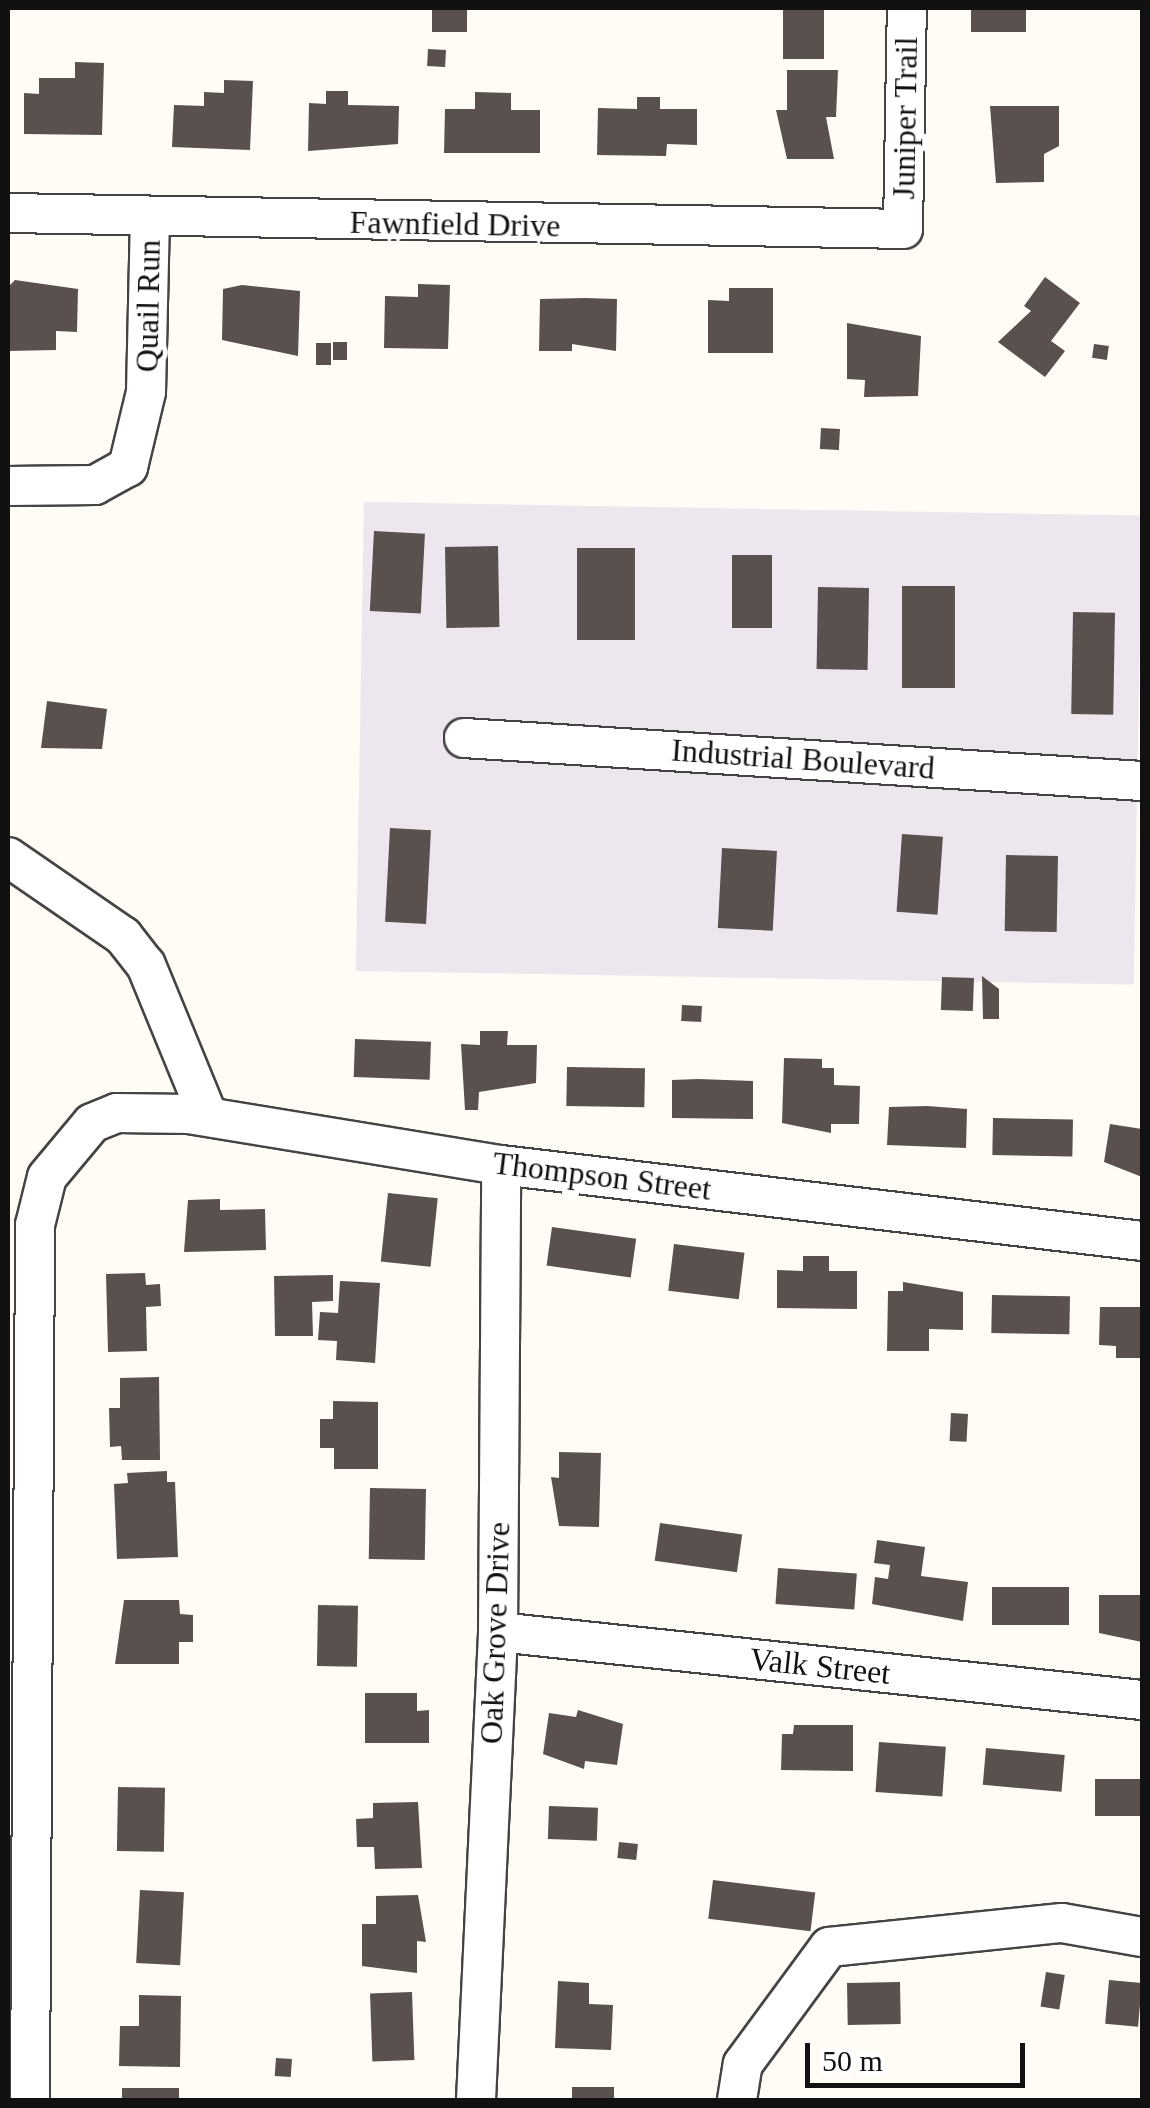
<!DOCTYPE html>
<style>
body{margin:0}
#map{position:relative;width:1150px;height:2108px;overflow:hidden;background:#fffbf5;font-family:"Times New Roman",serif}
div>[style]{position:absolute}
.industrial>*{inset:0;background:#ede6ef;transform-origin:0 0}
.building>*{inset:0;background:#5a504d;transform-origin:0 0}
.roads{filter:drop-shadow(2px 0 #444) drop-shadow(-2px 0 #444) drop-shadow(0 2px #444) drop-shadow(0 -2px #444)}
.minor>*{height:38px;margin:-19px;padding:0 19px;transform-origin:19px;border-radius:19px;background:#fff}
span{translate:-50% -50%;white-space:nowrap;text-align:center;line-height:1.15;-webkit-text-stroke:10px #fff;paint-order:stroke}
.street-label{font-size:32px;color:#111}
.frame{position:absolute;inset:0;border:10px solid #111;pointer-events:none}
.scale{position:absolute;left:805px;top:2043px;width:220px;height:45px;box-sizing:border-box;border:5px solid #111;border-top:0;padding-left:12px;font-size:30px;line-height:35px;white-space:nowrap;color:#111;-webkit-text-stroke:8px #fff;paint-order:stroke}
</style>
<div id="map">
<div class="industrial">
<i style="left:364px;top:502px;width:778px;height:469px;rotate:1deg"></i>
</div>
<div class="building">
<i style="left:432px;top:8px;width:35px;height:24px"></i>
<i style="left:783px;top:8px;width:41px;height:51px"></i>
<i style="left:971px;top:8px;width:55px;height:24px"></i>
<i style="left:428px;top:49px;width:18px;height:17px;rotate:3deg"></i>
<i style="clip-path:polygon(75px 62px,104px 63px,102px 135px,24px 134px,24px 93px,39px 94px,39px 78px,75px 78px)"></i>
<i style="clip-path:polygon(787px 70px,838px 70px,836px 117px,826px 117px,834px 159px,787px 159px,776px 110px,787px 110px)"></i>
<i style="clip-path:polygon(224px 80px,253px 81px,250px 150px,172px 147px,174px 105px,204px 106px,204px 92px,224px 93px)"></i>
<i style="clip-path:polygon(326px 91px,348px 91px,348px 105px,399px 106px,398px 144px,308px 151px,309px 103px,326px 104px)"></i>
<i style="clip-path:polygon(475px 92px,511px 93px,511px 110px,540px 110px,540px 153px,444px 153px,445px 109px,475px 109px)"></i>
<i style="clip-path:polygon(637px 97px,660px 97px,660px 109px,697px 109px,697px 145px,667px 144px,666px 156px,597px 155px,598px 108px,637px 109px)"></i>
<i style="clip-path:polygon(990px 106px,1059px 106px,1059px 146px,1044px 154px,1044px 182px,996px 183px)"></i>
<i style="clip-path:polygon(1045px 277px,1080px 303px,1051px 341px,1065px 351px,1045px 377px,998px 342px,1031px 311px,1024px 306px)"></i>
<i style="clip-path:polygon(15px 280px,78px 289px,77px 332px,56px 331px,56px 350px,8px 351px,8px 287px)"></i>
<i style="clip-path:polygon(418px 284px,450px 285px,448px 349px,384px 348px,385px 296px,418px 297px)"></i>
<i style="clip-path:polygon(242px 285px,300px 291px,298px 356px,222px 340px,223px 289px)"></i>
<i style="clip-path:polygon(729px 288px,773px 288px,773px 353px,708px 353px,708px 300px,729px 301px)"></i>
<i style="clip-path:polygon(585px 298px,617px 299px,616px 351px,572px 344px,572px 351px,539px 351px,540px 299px)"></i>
<i style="clip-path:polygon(847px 323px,921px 336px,918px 396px,864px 397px,865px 380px,847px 379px)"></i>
<i style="left:333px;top:342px;width:14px;height:18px"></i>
<i style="left:316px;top:343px;width:15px;height:22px"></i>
<i style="left:1094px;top:344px;width:15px;height:14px;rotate:8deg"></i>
<i style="left:821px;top:428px;width:19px;height:21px;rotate:3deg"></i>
<i style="left:374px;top:531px;width:51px;height:80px;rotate:3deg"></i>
<i style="left:498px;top:546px;width:81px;height:53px;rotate:89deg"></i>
<i style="left:577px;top:548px;width:58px;height:92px"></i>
<i style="left:732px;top:555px;width:40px;height:73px"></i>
<i style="left:902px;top:586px;width:53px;height:102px"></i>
<i style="left:818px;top:587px;width:51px;height:82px;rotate:1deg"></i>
<i style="left:1073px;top:612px;width:42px;height:102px;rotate:1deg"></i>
<i style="clip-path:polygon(47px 701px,107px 709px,102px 749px,41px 748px)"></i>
<i style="left:390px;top:828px;width:41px;height:94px;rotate:3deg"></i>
<i style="left:902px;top:834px;width:41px;height:78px;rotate:4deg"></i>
<i style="left:722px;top:848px;width:55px;height:80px;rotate:3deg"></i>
<i style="left:1006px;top:855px;width:52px;height:76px;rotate:1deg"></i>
<i style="clip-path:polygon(982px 976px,999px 989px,999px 1019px,983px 1019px)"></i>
<i style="left:942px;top:977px;width:32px;height:33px;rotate:2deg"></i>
<i style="left:682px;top:1005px;width:20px;height:16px;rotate:3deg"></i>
<i style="clip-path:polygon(480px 1031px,508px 1031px,507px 1045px,537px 1045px,536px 1083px,479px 1092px,478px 1110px,465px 1110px,461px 1044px,480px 1045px)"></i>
<i style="left:355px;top:1039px;width:76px;height:38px;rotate:2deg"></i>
<i style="clip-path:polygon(784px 1058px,822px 1059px,822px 1068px,834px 1068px,834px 1085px,860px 1086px,859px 1124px,831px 1124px,831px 1133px,782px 1123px)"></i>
<i style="left:567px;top:1067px;width:78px;height:39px;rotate:1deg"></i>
<i style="clip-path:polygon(698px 1079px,753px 1081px,753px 1119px,672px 1118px,672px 1080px)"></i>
<i style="clip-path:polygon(927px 1106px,967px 1109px,966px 1148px,887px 1145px,889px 1107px)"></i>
<i style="left:993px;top:1118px;width:80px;height:37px;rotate:1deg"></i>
<i style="clip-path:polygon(1110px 1124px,1142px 1129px,1142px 1177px,1104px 1162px)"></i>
<i style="left:388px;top:1193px;width:50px;height:69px;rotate:6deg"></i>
<i style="clip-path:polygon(220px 1199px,220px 1210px,265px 1209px,266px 1250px,184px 1252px,188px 1200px)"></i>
<i style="left:552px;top:1227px;width:85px;height:39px;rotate:8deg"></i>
<i style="left:674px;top:1244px;width:71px;height:47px;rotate:7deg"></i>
<i style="clip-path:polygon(803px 1256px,829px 1256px,829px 1271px,857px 1271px,857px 1309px,777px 1308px,777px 1270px,803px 1271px)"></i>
<i style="clip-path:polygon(145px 1273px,146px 1285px,160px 1284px,161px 1306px,146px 1307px,147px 1351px,108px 1352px,106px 1274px)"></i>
<i style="clip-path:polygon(333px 1275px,333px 1301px,312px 1302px,313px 1336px,275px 1336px,274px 1276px)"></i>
<i style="clip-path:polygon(340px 1281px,380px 1283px,375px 1363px,336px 1360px,337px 1341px,318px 1340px,320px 1312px,338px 1313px)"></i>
<i style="clip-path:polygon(903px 1282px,963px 1292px,963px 1330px,929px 1329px,929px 1351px,887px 1351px,888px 1291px,903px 1291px)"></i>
<i style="left:992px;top:1295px;width:78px;height:38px;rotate:1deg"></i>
<i style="clip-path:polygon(1100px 1307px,1142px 1307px,1142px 1358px,1116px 1358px,1116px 1346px,1099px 1345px)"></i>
<i style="clip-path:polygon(159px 1377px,160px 1460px,122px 1460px,121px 1446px,110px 1447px,109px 1408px,120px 1408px,120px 1378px)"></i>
<i style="clip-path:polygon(333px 1401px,378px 1402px,378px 1469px,334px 1469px,334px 1448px,320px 1448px,320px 1419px,333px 1419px)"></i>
<i style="left:951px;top:1413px;width:17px;height:28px;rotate:3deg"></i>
<i style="clip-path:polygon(559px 1452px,601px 1453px,599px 1527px,559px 1526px,551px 1477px,559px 1478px)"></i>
<i style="clip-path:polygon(167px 1471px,167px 1482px,175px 1482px,178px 1557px,117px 1559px,114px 1484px,128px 1483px,127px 1473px)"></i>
<i style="left:370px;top:1488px;width:56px;height:71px;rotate:1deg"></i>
<i style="left:660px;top:1523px;width:83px;height:38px;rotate:8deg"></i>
<i style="clip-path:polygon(877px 1540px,925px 1547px,921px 1576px,968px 1582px,963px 1621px,872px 1604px,875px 1577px,888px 1579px,890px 1565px,874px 1563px)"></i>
<i style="left:778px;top:1568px;width:79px;height:36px;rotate:4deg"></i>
<i style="left:992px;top:1587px;width:77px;height:38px"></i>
<i style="clip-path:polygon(1099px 1595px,1142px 1595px,1142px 1642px,1099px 1633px)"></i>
<i style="clip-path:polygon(124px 1600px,179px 1600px,180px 1614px,193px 1615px,193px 1642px,179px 1642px,179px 1664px,115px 1664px)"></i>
<i style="left:318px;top:1605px;width:40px;height:61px;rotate:1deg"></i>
<i style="clip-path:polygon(365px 1693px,417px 1693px,417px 1711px,429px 1710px,429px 1743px,365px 1743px)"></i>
<i style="clip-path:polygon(578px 1710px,623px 1724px,617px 1765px,585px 1761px,584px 1769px,543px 1754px,549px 1713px,576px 1717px)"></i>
<i style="clip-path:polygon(794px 1725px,853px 1725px,853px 1771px,781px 1770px,782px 1734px,793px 1734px)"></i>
<i style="left:879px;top:1742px;width:67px;height:50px;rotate:4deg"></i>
<i style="left:986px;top:1748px;width:79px;height:37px;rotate:5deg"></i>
<i style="left:1095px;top:1779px;width:47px;height:37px"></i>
<i style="left:118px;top:1787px;width:47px;height:64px;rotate:1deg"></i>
<i style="clip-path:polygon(418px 1802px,422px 1868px,375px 1869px,374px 1847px,357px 1847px,356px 1819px,373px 1818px,373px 1803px)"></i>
<i style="left:549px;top:1806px;width:49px;height:33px;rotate:2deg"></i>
<i style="left:619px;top:1842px;width:19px;height:16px;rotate:6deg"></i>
<i style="left:713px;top:1880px;width:103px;height:39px;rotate:7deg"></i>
<i style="left:140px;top:1890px;width:44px;height:73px;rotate:3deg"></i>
<i style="clip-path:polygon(418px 1895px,426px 1942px,417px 1941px,417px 1973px,362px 1966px,362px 1924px,376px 1924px,376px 1896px)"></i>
<i style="left:1046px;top:1972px;width:19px;height:35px;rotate:9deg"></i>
<i style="left:1109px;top:1980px;width:33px;height:44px;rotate:5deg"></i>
<i style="clip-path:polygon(558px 1981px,589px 1983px,589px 2004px,613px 2005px,611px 2050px,555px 2048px)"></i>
<i style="left:900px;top:1982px;width:42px;height:53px;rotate:89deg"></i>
<i style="left:412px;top:1992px;width:68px;height:42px;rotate:88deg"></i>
<i style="clip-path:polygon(139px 1995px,181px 1996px,180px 2067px,119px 2066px,120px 2026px,139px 2026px)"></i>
<i style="left:276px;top:2058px;width:16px;height:18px;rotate:4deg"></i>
<i style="left:572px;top:2087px;width:42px;height:13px"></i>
<i style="left:122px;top:2088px;width:57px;height:12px"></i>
</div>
<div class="roads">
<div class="minor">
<i style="left:8px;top:213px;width:895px;rotate:1.02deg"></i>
<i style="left:903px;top:229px;width:221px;rotate:-89deg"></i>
<i style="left:8px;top:486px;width:87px;rotate:-0.7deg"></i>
<i style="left:95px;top:485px;width:38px;rotate:-29deg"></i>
<i style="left:128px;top:467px;width:77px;rotate:-76.5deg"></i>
<i style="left:146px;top:392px;width:172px;rotate:-88.7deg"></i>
<i style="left:464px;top:738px;width:679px;rotate:3.63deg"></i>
<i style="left:8px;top:857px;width:140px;rotate:34.5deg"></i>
<i style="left:123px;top:936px;width:37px;rotate:52deg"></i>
<i style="left:146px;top:965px;width:163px;rotate:67.7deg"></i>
<i style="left:498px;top:1632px;width:648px;rotate:6.03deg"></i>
<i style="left:30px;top:2100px;width:875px;rotate:-89.67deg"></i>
<i style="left:35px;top:1225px;width:49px;rotate:-76deg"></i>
<i style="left:47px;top:1177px;width:70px;rotate:-50.2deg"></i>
<i style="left:92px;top:1123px;width:27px;rotate:-22deg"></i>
<i style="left:117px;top:1113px;width:72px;rotate:0.8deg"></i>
<i style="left:189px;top:1114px;width:316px;rotate:9.3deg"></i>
<i style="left:501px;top:1165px;width:645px;rotate:6.76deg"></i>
<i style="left:476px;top:2100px;width:469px;rotate:-87.3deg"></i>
<i style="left:498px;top:1632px;width:467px;rotate:-89.6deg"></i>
<i style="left:737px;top:2100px;width:36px;rotate:-81deg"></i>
<i style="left:743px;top:2064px;width:145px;rotate:-53.7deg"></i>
<i style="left:829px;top:1947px;width:234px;rotate:-5.9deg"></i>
<i style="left:1062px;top:1923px;width:81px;rotate:9.9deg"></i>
</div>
</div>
<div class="street-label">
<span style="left:905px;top:118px;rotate:-89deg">Juniper Trail</span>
<span style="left:455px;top:224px;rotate:1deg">Fawnfield Drive</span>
<span style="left:148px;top:306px;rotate:-89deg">Quail Run</span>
<span style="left:803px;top:759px;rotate:4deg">Industrial Boulevard</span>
<span style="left:602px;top:1176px;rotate:7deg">Thompson Street</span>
<span style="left:495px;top:1633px;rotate:-88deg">Oak Grove Drive</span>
<span style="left:820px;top:1666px;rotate:6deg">Valk Street</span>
</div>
<div class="frame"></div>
<div class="scale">50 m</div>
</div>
